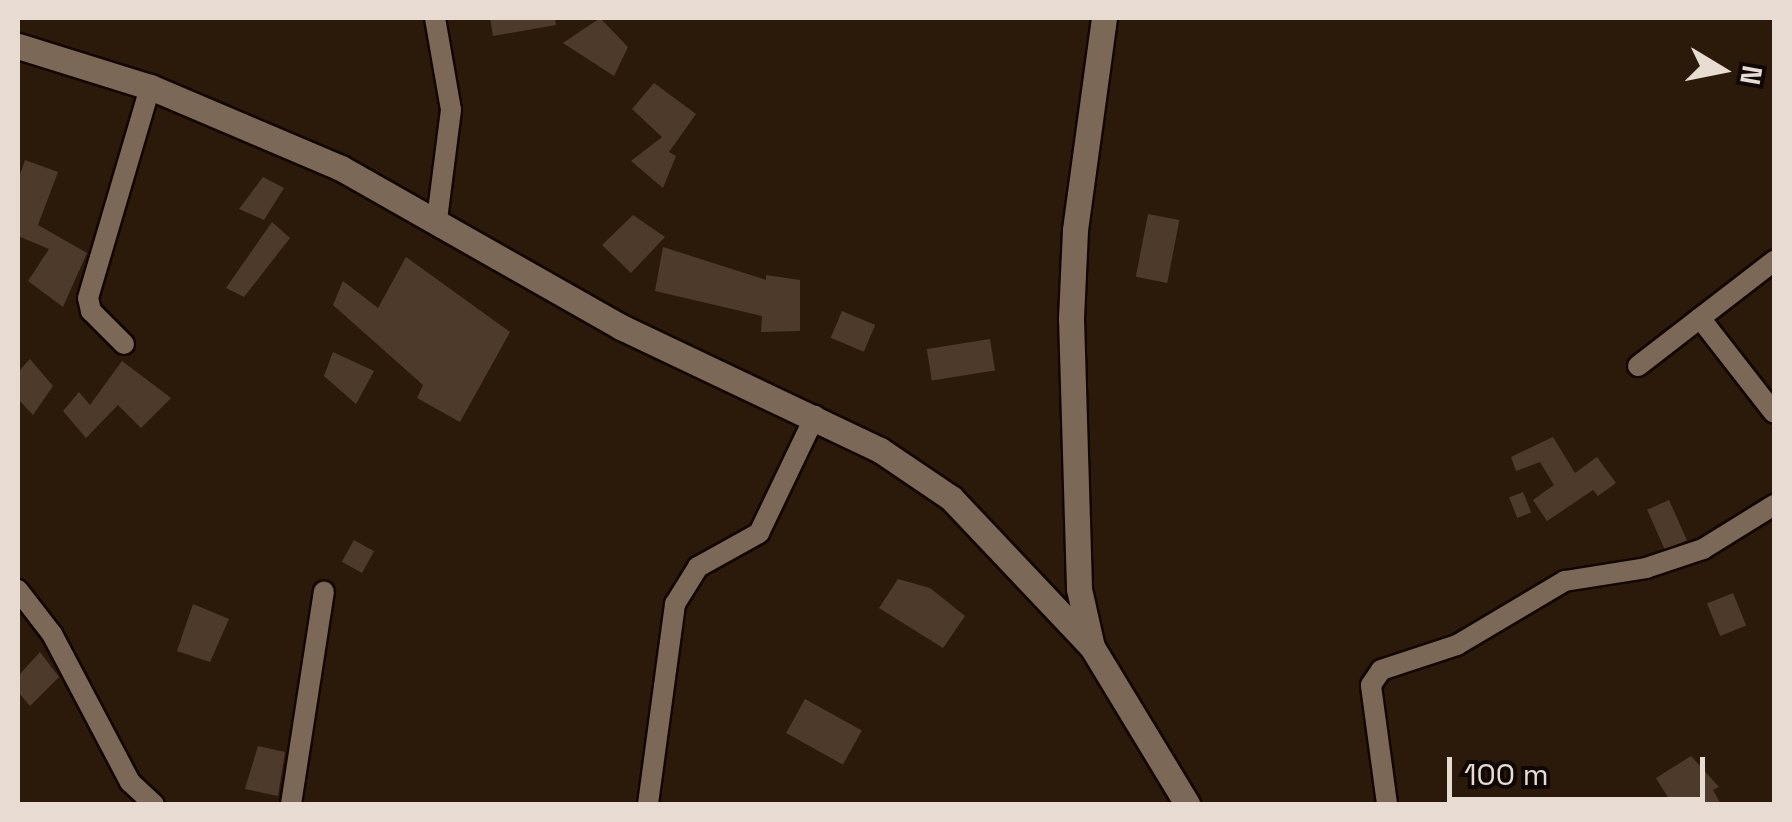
<!DOCTYPE html>
<style>
body{margin:0}
#map{position:relative;width:1792px;height:822px;overflow:hidden;background:#2b1a0a;font-family:"Space Grotesk",sans-serif}
div>[style]{position:absolute}
.building>*{inset:0;background:#4d3a2a;transform-origin:0 0}
.roads{filter:drop-shadow(2px 0 #120500) drop-shadow(-2px 0 #120500) drop-shadow(0 2px #120500) drop-shadow(0 -2px #120500)}
.street>*{height:20px;margin:-10px;padding:0 10px;transform-origin:10px;border-radius:10px;background:#7c6856}
.secondary>*{height:25px;margin:-12.5px;padding:0 12.5px;transform-origin:12.5px;border-radius:12.5px;background:#7c6856}
span{translate:-50% -50%;white-space:nowrap;text-align:center;line-height:1.15;-webkit-text-stroke:8px #0e0703;paint-order:stroke}
.frame{position:absolute;inset:0;border:20px solid #e7dbd2;pointer-events:none}
.north{position:absolute;left:1672px;top:20px;width:100px;height:100px;-webkit-text-stroke:8px #0e0703;paint-order:stroke;rotate:100deg;font-size:28px;font-weight:700;line-height:40px;text-align:center;color:#e7dbd2}
.north::after{content:'';display:block;margin:auto;width:35px;height:45px;background:#e7dbd2;clip-path:polygon(50% 0,100% 100%,50% 72%,0 100%)}
.scale{position:absolute;left:1447px;top:757px;width:258px;height:45px;box-sizing:border-box;border:5px solid #e7dbd2;border-top:0;padding-left:12px;font-size:30px;line-height:35px;white-space:nowrap;color:#e7dbd2;-webkit-text-stroke:8px #0e0703;paint-order:stroke}
</style>
<div id="map">
<div class="building">
<i style="clip-path:polygon(490px 18px,555px 18px,556px 25px,493px 36px)"></i>
<i style="clip-path:polygon(600px 18px,628px 47px,614px 76px,563px 43px)"></i>
<i style="clip-path:polygon(654px 83px,696px 114px,669px 152px,676px 156px,663px 188px,631px 161px,662px 137px,632px 109px)"></i>
<i style="clip-path:polygon(25px 160px,58px 172px,38px 225px,87px 253px,63px 307px,28px 281px,49px 249px,18px 236px,18px 180px)"></i>
<i style="clip-path:polygon(263px 177px,284px 188px,264px 220px,239px 209px)"></i>
<i style="left:1148px;top:214px;width:32px;height:64px;rotate:11deg"></i>
<i style="clip-path:polygon(633px 215px,665px 237px,631px 273px,602px 245px)"></i>
<i style="clip-path:polygon(272px 222px,290px 238px,244px 297px,226px 288px)"></i>
<i style="clip-path:polygon(663px 247px,766px 280px,766px 275px,800px 280px,800px 331px,761px 332px,762px 316px,655px 291px)"></i>
<i style="clip-path:polygon(406px 257px,510px 332px,460px 422px,417px 398px,423px 385px,333px 305px,343px 281px,378px 308px)"></i>
<i style="left:842px;top:311px;width:36px;height:29px;rotate:23deg"></i>
<i style="left:990px;top:339px;width:32px;height:64px;rotate:81deg"></i>
<i style="clip-path:polygon(333px 352px,374px 371px,356px 404px,324px 376px)"></i>
<i style="clip-path:polygon(30px 359px,53px 386px,33px 415px,18px 399px,18px 372px)"></i>
<i style="clip-path:polygon(122px 361px,171px 398px,141px 428px,118px 405px,86px 438px,63px 411px,79px 392px,90px 405px)"></i>
<i style="clip-path:polygon(1553px 437px,1575px 473px,1597px 457px,1616px 483px,1598px 496px,1593px 490px,1547px 521px,1533px 500px,1554px 485px,1540px 462px,1516px 471px,1511px 457px)"></i>
<i style="left:1523px;top:492px;width:22px;height:15px;rotate:68deg"></i>
<i style="left:1669px;top:500px;width:44px;height:24px;rotate:66deg"></i>
<i style="left:354px;top:540px;width:23px;height:25px;rotate:29deg"></i>
<i style="clip-path:polygon(898px 579px,930px 588px,965px 616px,943px 648px,879px 608px)"></i>
<i style="left:1733px;top:593px;width:35px;height:28px;rotate:68deg"></i>
<i style="clip-path:polygon(193px 604px,229px 619px,210px 662px,177px 651px)"></i>
<i style="clip-path:polygon(40px 652px,59px 677px,30px 706px,18px 692px,18px 676px)"></i>
<i style="left:805px;top:699px;width:65px;height:39px;rotate:29deg"></i>
<i style="clip-path:polygon(258px 746px,285px 752px,278px 796px,245px 789px)"></i>
<i style="clip-path:polygon(1691px 756px,1719px 787px,1713px 790px,1721px 804px,1672px 804px,1656px 778px)"></i>
</div>
<div class="roads">
<div class="street">
<i style="left:435px;top:18px;width:93px;rotate:80.1deg"></i>
<i style="left:451px;top:110px;width:110px;rotate:97.3deg"></i>
<i style="left:1700px;top:318px;width:120px;rotate:52.1deg"></i>
<i style="left:124px;top:344px;width:47px;rotate:-135deg"></i>
<i style="left:91px;top:311px;width:13px;rotate:-103deg"></i>
<i style="left:88px;top:298px;width:220px;rotate:-73.6deg"></i>
<i style="left:1638px;top:366px;width:172px;rotate:-37.7deg"></i>
<i style="left:18px;top:590px;width:56px;rotate:52.3deg"></i>
<i style="left:52px;top:634px;width:167px;rotate:62.2deg"></i>
<i style="left:130px;top:782px;width:33px;rotate:43deg"></i>
<i style="left:291px;top:804px;width:215px;rotate:-81.2deg"></i>
<i style="left:648px;top:804px;width:202px;rotate:-82.3deg"></i>
<i style="left:675px;top:604px;width:44px;rotate:-58.1deg"></i>
<i style="left:698px;top:567px;width:70px;rotate:-29.1deg"></i>
<i style="left:759px;top:533px;width:130px;rotate:-64.4deg"></i>
<i style="left:1387px;top:804px;width:120px;rotate:-97.7deg"></i>
<i style="left:1371px;top:685px;width:18px;rotate:-56deg"></i>
<i style="left:1381px;top:670px;width:80px;rotate:-18.2deg"></i>
<i style="left:1457px;top:645px;width:126px;rotate:-30.7deg"></i>
<i style="left:1565px;top:581px;width:82px;rotate:-9.1deg"></i>
<i style="left:1646px;top:568px;width:60px;rotate:-18.4deg"></i>
<i style="left:1703px;top:549px;width:84px;rotate:-31.8deg"></i>
</div>
<div class="secondary">
<i style="left:1104px;top:18px;width:214px;rotate:97.8deg"></i>
<i style="left:1075px;top:230px;width:88px;rotate:92.6deg"></i>
<i style="left:1071px;top:318px;width:271px;rotate:88.3deg"></i>
<i style="left:1079px;top:589px;width:59px;rotate:77.4deg"></i>
<i style="left:1092px;top:647px;width:184px;rotate:58.8deg"></i>
<i style="left:18px;top:46px;width:138px;rotate:17.3deg"></i>
<i style="left:150px;top:87px;width:207px;rotate:23deg"></i>
<i style="left:341px;top:168px;width:322px;rotate:29.6deg"></i>
<i style="left:621px;top:327px;width:287px;rotate:25.4deg"></i>
<i style="left:880px;top:450px;width:86px;rotate:34.1deg"></i>
<i style="left:951px;top:498px;width:205px;rotate:46.6deg"></i>
</div>
</div>
<div class="frame"></div>
<div class="north">N</div>
<div class="scale">100 m</div>
</div>
